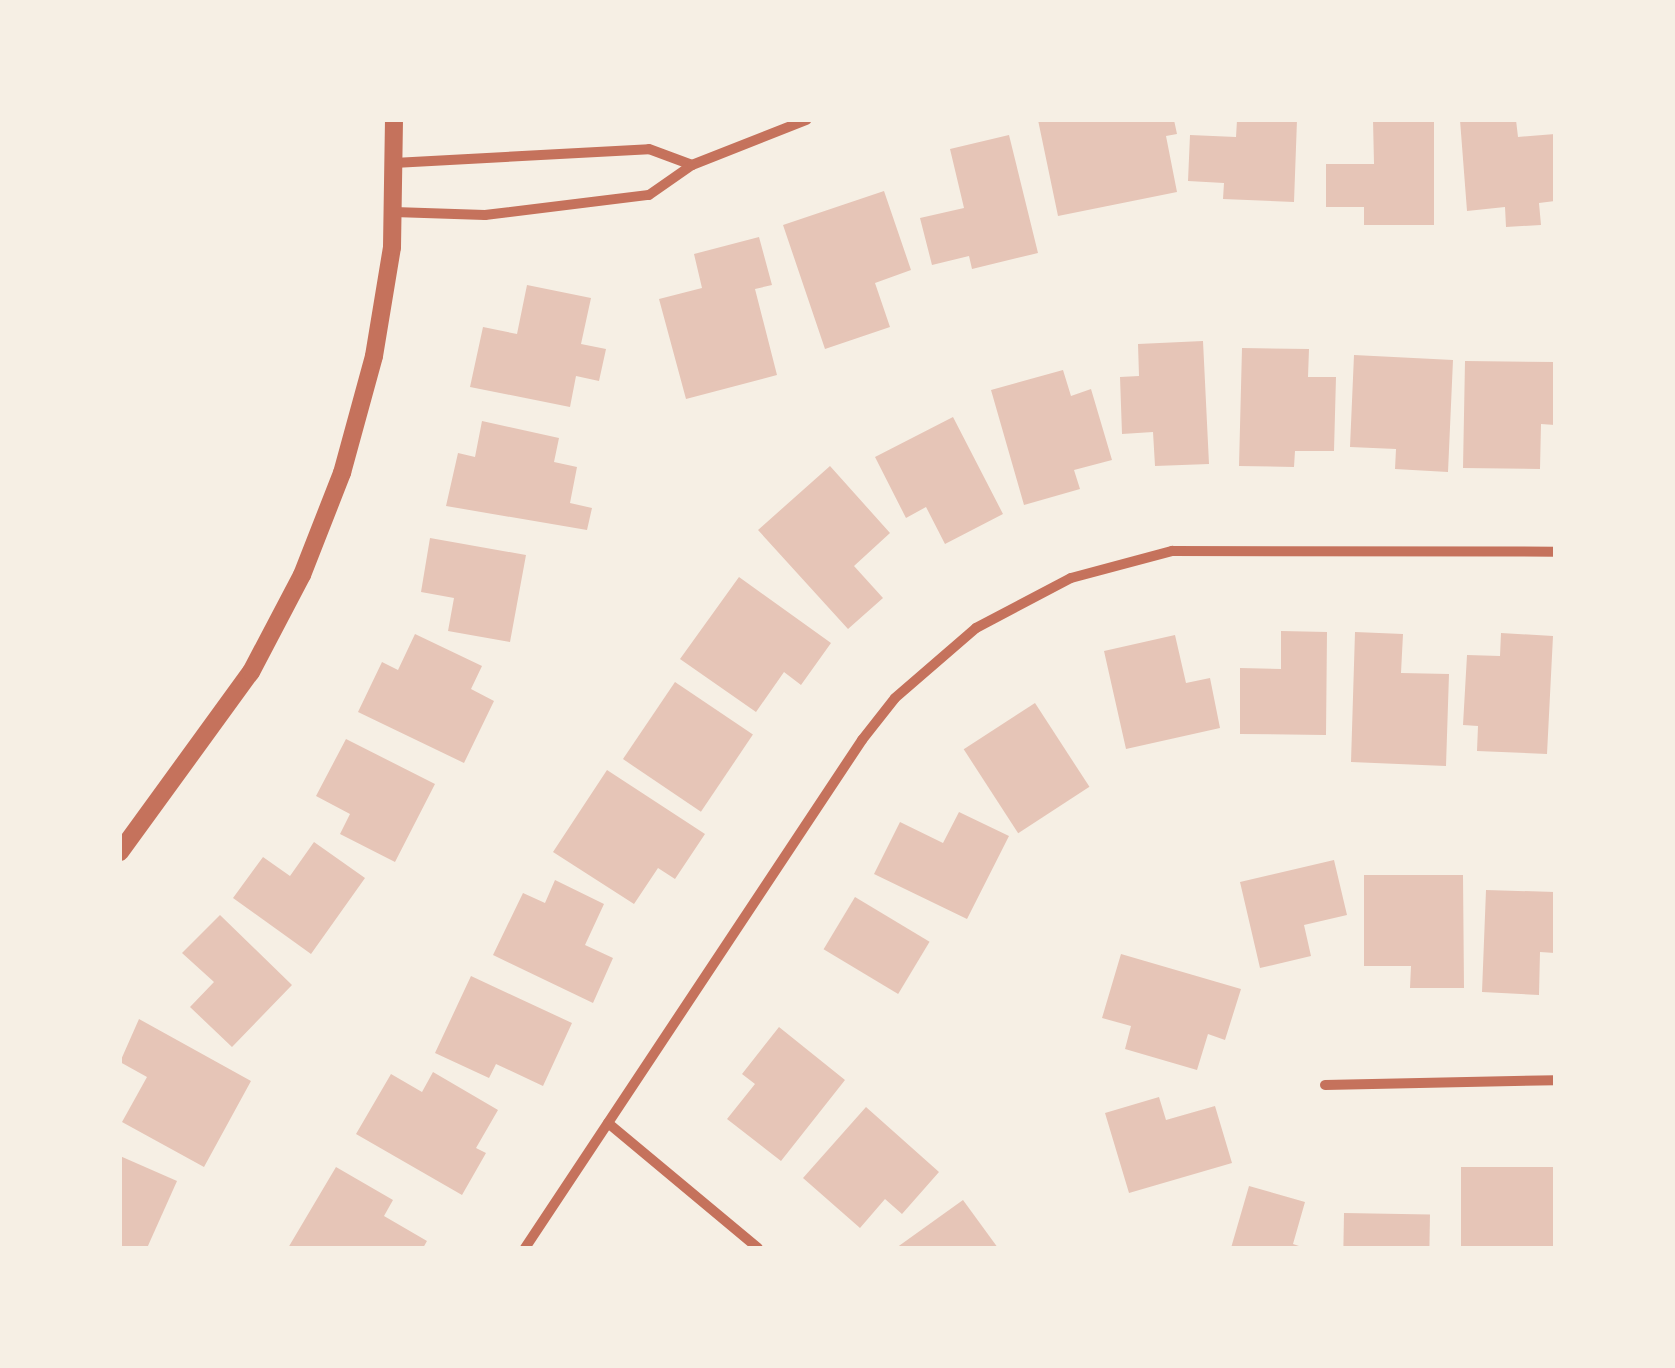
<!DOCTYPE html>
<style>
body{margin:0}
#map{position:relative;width:1675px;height:1368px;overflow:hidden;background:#f6efe4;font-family:Georgia,serif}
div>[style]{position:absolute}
.building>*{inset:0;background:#e6c5b7;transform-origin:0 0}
.minor>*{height:10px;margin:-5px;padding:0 5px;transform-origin:5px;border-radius:5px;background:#c5725c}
.tertiary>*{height:18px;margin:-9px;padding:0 9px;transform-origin:9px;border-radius:9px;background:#c5725c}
span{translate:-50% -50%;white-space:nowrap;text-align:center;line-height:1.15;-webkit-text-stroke:10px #f6efe4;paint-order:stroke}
.frame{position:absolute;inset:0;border:122px solid #f6efe4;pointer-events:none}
</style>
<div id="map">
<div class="building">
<i style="clip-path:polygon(1038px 120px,1174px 120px,1177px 134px,1166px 136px,1177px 192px,1058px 216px)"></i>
<i style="clip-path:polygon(1237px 120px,1297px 120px,1294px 202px,1223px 199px,1224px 183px,1188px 181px,1190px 135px,1236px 137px)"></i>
<i style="clip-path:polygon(1373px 120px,1434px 120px,1434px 225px,1364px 225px,1364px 207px,1326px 207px,1326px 164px,1374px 164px)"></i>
<i style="clip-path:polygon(1460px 120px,1516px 120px,1518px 137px,1555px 134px,1555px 201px,1539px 203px,1541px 225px,1506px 227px,1505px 207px,1467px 211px)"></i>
<i style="clip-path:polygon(1009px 135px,1038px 253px,972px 269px,969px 256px,932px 265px,920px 218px,964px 208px,950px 149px)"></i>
<i style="clip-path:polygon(884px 191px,911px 270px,875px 283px,890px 327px,825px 349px,783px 225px)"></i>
<i style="clip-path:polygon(759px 237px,772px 285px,755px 289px,777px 375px,686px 399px,659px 299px,702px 288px,694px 254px)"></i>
<i style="clip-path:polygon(527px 285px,591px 298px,581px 344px,606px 349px,599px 381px,576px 376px,570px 407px,470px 387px,483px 327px,517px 334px)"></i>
<i style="clip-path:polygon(1203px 341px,1209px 464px,1155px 466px,1153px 432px,1122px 434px,1120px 377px,1139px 376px,1138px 344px)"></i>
<i style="clip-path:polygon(1242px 348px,1309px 349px,1308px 377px,1336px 377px,1334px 451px,1295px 451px,1294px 467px,1239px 466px)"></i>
<i style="clip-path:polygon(1354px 355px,1453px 360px,1448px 472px,1395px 469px,1396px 449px,1350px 447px)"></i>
<i style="clip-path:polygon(1465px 361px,1555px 362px,1555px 425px,1541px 424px,1540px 469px,1463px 468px)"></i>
<i style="clip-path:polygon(1063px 370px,1071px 396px,1091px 389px,1112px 460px,1074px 470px,1080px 489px,1024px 505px,991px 390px)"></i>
<i style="clip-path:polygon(953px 417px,1003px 514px,945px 544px,926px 507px,906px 518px,875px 457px)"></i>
<i style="clip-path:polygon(482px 421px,559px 438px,554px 462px,577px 467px,570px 503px,592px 508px,587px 530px,446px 506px,458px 453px,475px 457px)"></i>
<i style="clip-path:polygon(830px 466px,890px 533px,854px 566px,883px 598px,848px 629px,758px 530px)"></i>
<i style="clip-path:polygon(430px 538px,526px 555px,510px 642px,448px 631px,454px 598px,421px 592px)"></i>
<i style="clip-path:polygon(739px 577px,831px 643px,801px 685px,784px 672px,756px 712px,680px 659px)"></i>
<i style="clip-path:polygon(1281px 631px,1327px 632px,1326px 735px,1240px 734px,1240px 668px,1281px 669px)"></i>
<i style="clip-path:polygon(1355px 632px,1403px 634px,1401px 673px,1449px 674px,1446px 766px,1351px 762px)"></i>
<i style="clip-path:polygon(1501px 633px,1553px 636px,1547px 754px,1477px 751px,1478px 726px,1463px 725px,1467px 655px,1500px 656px)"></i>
<i style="clip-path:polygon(415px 634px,482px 666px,471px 689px,494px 701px,464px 763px,358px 712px,382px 662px,398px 670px)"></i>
<i style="clip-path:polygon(1175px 635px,1186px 683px,1210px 678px,1220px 728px,1126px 749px,1104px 651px)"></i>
<i style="left:675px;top:682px;width:94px;height:93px;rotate:34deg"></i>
<i style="left:1035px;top:703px;width:100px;height:85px;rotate:57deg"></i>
<i style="clip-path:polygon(346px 739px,435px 784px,395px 862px,340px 834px,350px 814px,316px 796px)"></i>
<i style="clip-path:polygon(607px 770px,705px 834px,675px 879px,658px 868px,634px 904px,553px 852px)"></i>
<i style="clip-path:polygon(959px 812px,1009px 836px,967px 919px,874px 874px,900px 822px,943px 843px)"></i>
<i style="clip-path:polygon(314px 842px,365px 878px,311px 954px,233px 898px,263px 857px,290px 876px)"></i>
<i style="clip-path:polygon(1334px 860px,1347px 915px,1304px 925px,1311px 956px,1260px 968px,1240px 882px)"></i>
<i style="clip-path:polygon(1364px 875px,1463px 875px,1464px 988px,1410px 988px,1411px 966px,1364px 966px)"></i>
<i style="clip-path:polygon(555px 880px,604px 904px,585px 945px,613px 958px,593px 1003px,493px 955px,523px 893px,545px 903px)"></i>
<i style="clip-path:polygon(1486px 890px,1555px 892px,1555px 953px,1540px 952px,1539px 995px,1482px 992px)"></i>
<i style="left:855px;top:897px;width:87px;height:61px;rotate:31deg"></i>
<i style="clip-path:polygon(220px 915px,292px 985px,232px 1047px,190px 1007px,214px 982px,182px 953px)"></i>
<i style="clip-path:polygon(1121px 954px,1241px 989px,1225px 1040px,1208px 1034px,1197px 1070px,1125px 1049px,1131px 1026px,1102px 1018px)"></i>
<i style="clip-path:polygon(471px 976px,572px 1023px,543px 1086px,496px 1064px,489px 1078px,435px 1053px)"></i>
<i style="clip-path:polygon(139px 1019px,251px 1081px,204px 1167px,122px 1122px,147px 1077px,120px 1062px)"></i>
<i style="clip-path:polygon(779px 1027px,845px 1080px,781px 1161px,727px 1119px,755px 1084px,742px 1074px)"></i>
<i style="clip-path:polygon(433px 1072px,498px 1110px,476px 1148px,486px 1153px,462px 1195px,356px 1134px,391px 1074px,422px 1092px)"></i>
<i style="clip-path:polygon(1159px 1097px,1166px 1120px,1215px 1106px,1232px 1163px,1129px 1193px,1105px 1113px)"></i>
<i style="clip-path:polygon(866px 1107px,939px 1172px,902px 1214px,885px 1199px,860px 1228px,803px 1178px)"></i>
<i style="clip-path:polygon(120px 1156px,177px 1181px,147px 1248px,120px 1248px)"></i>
<i style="clip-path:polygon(336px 1167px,393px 1200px,384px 1216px,427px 1241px,423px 1248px,288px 1248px)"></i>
<i style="left:1461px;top:1167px;width:94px;height:81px"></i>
<i style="clip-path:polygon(1249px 1186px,1305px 1202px,1293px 1244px,1305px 1248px,1231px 1248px)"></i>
<i style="clip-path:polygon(963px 1200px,998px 1248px,896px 1248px)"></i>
<i style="left:1344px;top:1213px;width:86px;height:35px;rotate:1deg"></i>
</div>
<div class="minor">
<i style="left:394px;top:163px;width:255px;rotate:-3.1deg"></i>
<i style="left:649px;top:149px;width:46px;rotate:20.4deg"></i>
<i style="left:394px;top:212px;width:91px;rotate:1.9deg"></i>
<i style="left:485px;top:215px;width:165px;rotate:-7deg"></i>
<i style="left:649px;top:195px;width:52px;rotate:-34.9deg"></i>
<i style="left:692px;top:165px;width:123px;rotate:-21.5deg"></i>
<i style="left:1325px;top:1085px;width:230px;rotate:-1.2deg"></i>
<i style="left:608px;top:1123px;width:195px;rotate:39.8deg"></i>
<i style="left:525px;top:1248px;width:610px;rotate:-56.44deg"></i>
<i style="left:862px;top:740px;width:53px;rotate:-51.8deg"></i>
<i style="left:895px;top:698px;width:107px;rotate:-40.8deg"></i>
<i style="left:976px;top:628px;width:107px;rotate:-27.8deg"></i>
<i style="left:1071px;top:578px;width:105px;rotate:-15deg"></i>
<i style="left:1172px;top:551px;width:383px;rotate:0.1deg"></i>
</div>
<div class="tertiary">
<i style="left:120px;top:852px;width:223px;rotate:-54deg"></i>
<i style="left:251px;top:672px;width:110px;rotate:-62.3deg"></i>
<i style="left:302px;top:575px;width:110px;rotate:-68.6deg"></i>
<i style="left:342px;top:473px;width:121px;rotate:-74.7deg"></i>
<i style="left:374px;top:356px;width:110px;rotate:-80.6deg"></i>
<i style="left:392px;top:247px;width:127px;rotate:-89.1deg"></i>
</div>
<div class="frame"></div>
</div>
